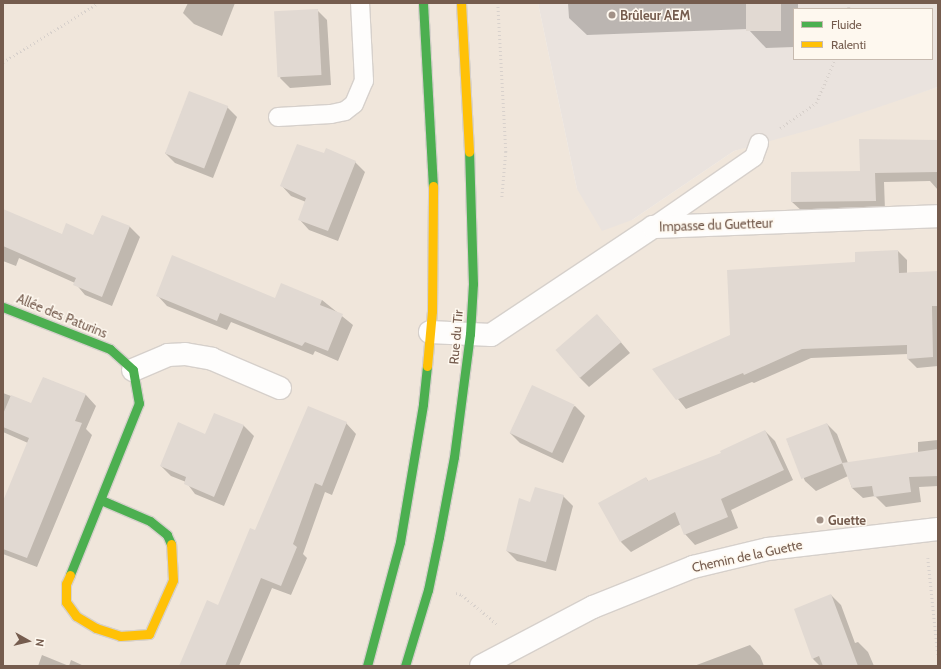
<!DOCTYPE html>
<meta charset="utf-8">
<style>
body{margin:0}
#map{position:relative;width:941px;height:669px;overflow:hidden;background:#f7f3ed;font-family:Cabin,sans-serif}
div>[style]{position:absolute}
.residential>*{inset:0;background:#f0e6db}
.industrial>*{inset:0;background:#eae3de}
.shadow>*{inset:0;background:#0003}
.building>*{inset:0;background:#e1d9d2;transform-origin:0 0}
.path>*{height:2.5px;margin-top:-1.25px;transform-origin:0;background:repeating-linear-gradient(90deg,#d8d1cc 0 1px,transparent 0 4px)}
.roads{filter:drop-shadow(1px 0 #d6d0cb) drop-shadow(-1px 0 #d6d0cb) drop-shadow(0 1px #d6d0cb) drop-shadow(0 -1px #d6d0cb)}
.lane>*{height:18px;margin:-9px;padding:0 9px;transform-origin:9px;border-radius:9px;background:#fefdfc}
.street>*{height:22px;margin:-11px;padding:0 11px;transform-origin:11px;border-radius:11px;background:#fefdfc}
.fast>*{height:9px;margin:-4.5px;padding:0 4.5px;transform-origin:4.5px;border-radius:4.5px;background:#4caf50}
.slow>*{height:9px;margin:-4.5px;padding:0 4.5px;transform-origin:4.5px;border-radius:4.5px;background:#ffc107}
.dots>*{width:11px;height:11px;translate:-50% -50%;box-sizing:border-box;border:2px solid #fef8ef;border-radius:50%}
span{translate:-50% -50%;white-space:nowrap;text-align:center;line-height:1.15;-webkit-text-stroke:3px #fef8ef;paint-order:stroke}
.poi-label{font-size:13px;color:#755c4e;font-weight:700}
.left{translate:0 -50%;text-align:left}
.street-label{font-size:13px;color:#755c4e}
.frame{position:absolute;inset:0;border:4px solid #755c4e;pointer-events:none}
.legend{position:absolute;left:793px;top:8px;width:140px;height:52px;box-sizing:border-box;background:#fef8ef;border:1px solid #c7baaf;margin:0;padding:5px 7px;list-style:none;font-size:12px;color:#755c4e}
.legend li{display:flex;align-items:center;gap:8px;height:20px}
.legend b{width:20px;border:1px solid #c7baaf}
.north{position:absolute;left:8px;top:621px;width:40px;height:40px;-webkit-text-stroke:3px #fef8ef;paint-order:stroke;rotate:98deg;font-size:11px;font-weight:700;line-height:16px;text-align:center;color:#755c4e}
.north::after{content:'';display:block;margin:auto;width:14px;height:18px;background:#755c4e;clip-path:polygon(50% 0,100% 100%,50% 72%,0 100%)}
</style>
<div id="map">
<div class="residential">
<i style="clip-path:polygon(3px 3px,538px 3px,577px 189px,632px 220px,734px 151px,938px 87px,938px 666px,3px 666px)"></i>
</div>
<div class="industrial">
<i style="clip-path:polygon(evenodd,538px 3px,938px 3px,938px 87px,820px 127px,734px 151px,632px 220px,602px 231px,577px 189px,538px 3px,794px 9px,932px 9px,932px 59px,794px 59px,794px 9px)"></i>
</div>
<div class="shadow">
<i style="clip-path:polygon(188px 3px,235px 3px,222px 36px,194px 24px,183px 13px)"></i>
<i style="clip-path:polygon(568px 3px,798px 3px,798px 9px,794px 9px,794px 47px,766px 48px,748px 29px,587px 35px,569px 18px)"></i>
<i style="clip-path:polygon(317px 10px,327px 20px,331px 85px,290px 88px,280px 78px)"></i>
<i style="clip-path:polygon(227px 107px,237px 117px,213px 178px,175px 163px,165px 153px)"></i>
<i style="clip-path:polygon(938px 141px,938px 190px,930px 181px,884px 182px,885px 210px,802px 211px,792px 202px)"></i>
<i style="clip-path:polygon(355px 162px,365px 172px,338px 241px,309px 230px,299px 219px,306px 202px,291px 196px,281px 185px)"></i>
<i style="clip-path:polygon(3px 210px,63px 235px,93px 237px,102px 216px,130px 227px,140px 237px,112px 306px,85px 295px,75px 283px,19px 258px,16px 266px,3px 261px)"></i>
<i style="clip-path:polygon(898px 251px,907px 260px,907px 273px,938px 272px,938px 366px,917px 368px,908px 359px,908px 354px,811px 358px,754px 383px,752px 382px,686px 409px,654px 369px,731px 336px,856px 263px)"></i>
<i style="clip-path:polygon(157px 295px,322px 300px,353px 325px,338px 361px,315px 351px,313px 355px,231px 322px,227px 330px,167px 306px)"></i>
<i style="clip-path:polygon(607px 326px,630px 353px,589px 387px,579px 377px)"></i>
<i style="clip-path:polygon(44px 378px,86px 395px,96px 406px,86px 429px,92px 435px,37px 567px,3px 554px,3px 503px,28px 443px,3px 432px,3px 393px,32px 404px)"></i>
<i style="clip-path:polygon(575px 406px,585px 416px,563px 463px,520px 443px,510px 433px)"></i>
<i style="clip-path:polygon(346px 423px,356px 434px,332px 495px,325px 492px,303px 554px,307px 558px,291px 595px,272px 588px,239px 666px,186px 666px,219px 607px)"></i>
<i style="clip-path:polygon(827px 424px,837px 434px,848px 463px,918px 453px,918px 442px,938px 440px,938px 486px,919px 487px,921px 502px,886px 507px,875px 496px,863px 498px,852px 488px,848px 476px,816px 491px,805px 481px,788px 443px)"></i>
<i style="clip-path:polygon(243px 425px,254px 436px,224px 506px,195px 494px,186px 482px,171px 476px,161px 466px,205px 436px)"></i>
<i style="clip-path:polygon(765px 431px,775px 441px,793px 480px,731px 510px,738px 528px,695px 545px,685px 534px,681px 524px,631px 552px,621px 542px,646px 478px,649px 482px,722px 454px)"></i>
<i style="clip-path:polygon(563px 496px,573px 506px,556px 571px,517px 561px,507px 551px,531px 503px)"></i>
<i style="clip-path:polygon(831px 595px,841px 605px,855px 643px,858px 642px,868px 652px,874px 666px,820px 666px,813px 659px)"></i>
<i style="clip-path:polygon(750px 645px,760px 656px,764px 666px,694px 666px)"></i>
<i style="clip-path:polygon(42px 655px,69px 666px,38px 666px)"></i>
<i style="clip-path:polygon(71px 660px,84px 666px,69px 666px)"></i>
</div>
<div class="building">
<i style="left:746px;top:3px;width:35px;height:28px"></i>
<i style="left:318px;top:9px;width:66px;height:44px;rotate:87deg"></i>
<i style="left:189px;top:91px;width:42px;height:67px;rotate:21deg"></i>
<i style="clip-path:polygon(859px 139px,938px 140px,938px 172px,875px 173px,876px 201px,791px 202px,791px 172px,860px 171px)"></i>
<i style="clip-path:polygon(297px 144px,324px 153px,326px 148px,356px 161px,328px 231px,298px 220px,306px 198px,280px 186px)"></i>
<i style="clip-path:polygon(3px 209px,62px 234px,66px 223px,93px 235px,102px 215px,130px 226px,102px 297px,73px 285px,76px 278px,3px 246px)"></i>
<i style="clip-path:polygon(898px 250px,899px 273px,938px 271px,938px 306px,932px 306px,933px 357px,907px 359px,907px 345px,802px 349px,744px 375px,743px 373px,676px 400px,652px 369px,730px 335px,727px 270px,855px 262px,855px 252px)"></i>
<i style="clip-path:polygon(172px 255px,275px 298px,281px 283px,322px 300px,320px 305px,343px 314px,328px 351px,305px 342px,302px 346px,220px 313px,217px 321px,156px 296px)"></i>
<i style="left:597px;top:314px;width:37px;height:55px;rotate:49deg"></i>
<i style="clip-path:polygon(43px 377px,86px 394px,75px 421px,82px 423px,27px 558px,3px 549px,3px 501px,29px 438px,3px 427px,3px 414px,11px 395px,31px 403px)"></i>
<i style="left:532px;top:385px;width:47px;height:53px;rotate:25deg"></i>
<i style="clip-path:polygon(308px 406px,347px 422px,322px 486px,315px 483px,293px 544px,297px 547px,281px 586px,261px 578px,225px 666px,179px 666px,207px 600px,218px 605px,250px 528px,255px 530px)"></i>
<i style="clip-path:polygon(214px 413px,244px 425px,214px 497px,184px 484px,186px 477px,160px 466px,178px 422px,205px 434px)"></i>
<i style="left:827px;top:423px;width:43px;height:44px;rotate:69deg"></i>
<i style="clip-path:polygon(765px 430px,784px 470px,721px 499px,728px 517px,684px 535px,675px 512px,620px 542px,598px 503px,646px 477px,648px 481px,721px 453px,720px 451px)"></i>
<i style="clip-path:polygon(938px 449px,938px 476px,909px 477px,911px 492px,874px 497px,872px 486px,852px 488px,842px 463px)"></i>
<i style="clip-path:polygon(535px 487px,564px 495px,546px 562px,506px 551px,519px 498px,530px 502px)"></i>
<i style="clip-path:polygon(831px 594px,858px 666px,823px 666px,819px 656px,812px 659px,794px 609px)"></i>
</div>
<div class="path">
<i style="left:498px;top:3px;width:149px;rotate:86.9deg"></i>
<i style="left:506px;top:152px;width:46px;rotate:95deg"></i>
<i style="left:849px;top:3px;width:6px;rotate:90deg"></i>
<i style="left:3px;top:62px;width:112px;rotate:-31.8deg"></i>
<i style="left:780px;top:128px;width:44px;rotate:-34.8deg"></i>
<i style="left:816px;top:103px;width:48px;rotate:-66.6deg"></i>
<i style="left:928px;top:558px;width:98px;rotate:84.1deg"></i>
<i style="left:456px;top:593px;width:6px;rotate:18deg"></i>
<i style="left:462px;top:595px;width:47px;rotate:39.8deg"></i>
</div>
<div class="roads">
<div class="lane">
<i style="left:278px;top:117px;width:53px;rotate:-3.2deg"></i>
<i style="left:331px;top:114px;width:14px;rotate:-12deg"></i>
<i style="left:345px;top:111px;width:11px;rotate:-38deg"></i>
<i style="left:354px;top:104px;width:25px;rotate:-67deg"></i>
<i style="left:364px;top:81px;width:78px;rotate:-92.9deg"></i>
<i style="left:653px;top:227px;width:123px;rotate:-34.7deg"></i>
<i style="left:754px;top:157px;width:15px;rotate:-70deg"></i>
</div>
<div class="street">
<i style="left:430px;top:332px;width:61px;rotate:2.8deg"></i>
<i style="left:491px;top:335px;width:195px;rotate:-33.7deg"></i>
<i style="left:653px;top:227px;width:285px;rotate:-2.2deg"></i>
<i style="left:133px;top:370px;width:38px;rotate:-23deg"></i>
<i style="left:168px;top:355px;width:17px;rotate:-3deg"></i>
<i style="left:185px;top:354px;width:27px;rotate:10deg"></i>
<i style="left:212px;top:359px;width:74px;rotate:23.1deg"></i>
<i style="left:481px;top:666px;width:127px;rotate:-27.8deg"></i>
<i style="left:593px;top:607px;width:108px;rotate:-21.8deg"></i>
<i style="left:693px;top:567px;width:77px;rotate:-13.5deg"></i>
<i style="left:768px;top:549px;width:171px;rotate:-6.7deg"></i>
</div>
<div class="fast">
<i style="left:423px;top:3px;width:183px;rotate:86.9deg"></i>
<i style="left:3px;top:307px;width:115px;rotate:21.4deg"></i>
<i style="left:110px;top:349px;width:31px;rotate:42deg"></i>
<i style="left:133px;top:370px;width:34px;rotate:80deg"></i>
<i style="left:139px;top:403px;width:185px;rotate:111.9deg"></i>
<i style="left:101px;top:500px;width:53px;rotate:23.2deg"></i>
<i style="left:150px;top:521px;width:22px;rotate:39deg"></i>
<i style="left:167px;top:535px;width:10px;rotate:66deg"></i>
<i style="left:367px;top:666px;width:128px;rotate:-75.1deg"></i>
<i style="left:400px;top:542px;width:140px;rotate:-80.5deg"></i>
<i style="left:423px;top:404px;width:38px;rotate:-84deg"></i>
<i style="left:405px;top:666px;width:79px;rotate:-73.2deg"></i>
<i style="left:428px;top:590px;width:54px;rotate:-78.3deg"></i>
<i style="left:439px;top:537px;width:81px;rotate:-79.4deg"></i>
<i style="left:454px;top:457px;width:124px;rotate:-82.6deg"></i>
<i style="left:470px;top:334px;width:50px;rotate:-86.6deg"></i>
<i style="left:473px;top:284px;width:132px;rotate:-91.7deg"></i>
</div>
<div class="slow">
<i style="left:461px;top:3px;width:149px;rotate:86.9deg"></i>
<i style="left:427px;top:366px;width:55px;rotate:-84.8deg"></i>
<i style="left:432px;top:311px;width:125px;rotate:-89.5deg"></i>
<i style="left:70px;top:575px;width:10px;rotate:114deg"></i>
<i style="left:66px;top:584px;width:18px;rotate:90deg"></i>
<i style="left:66px;top:602px;width:17px;rotate:54deg"></i>
<i style="left:76px;top:616px;width:23px;rotate:31deg"></i>
<i style="left:96px;top:628px;width:25px;rotate:18deg"></i>
<i style="left:120px;top:636px;width:29px;rotate:-4deg"></i>
<i style="left:149px;top:634px;width:59px;rotate:-66deg"></i>
<i style="left:173px;top:580px;width:36px;rotate:-93deg"></i>
</div>
</div>
<div class="dots">
<i style="left:612px;top:15px;background:#a29186"></i>
<i style="left:820px;top:520px;background:#a29186"></i>
</div>
<div class="poi-label">
<span class="left" style="left:620px;top:15px">Brûleur AEM</span>
<span class="left" style="left:828px;top:520px">Guette</span>
</div>
<div class="street-label">
<span style="left:716px;top:225px;rotate:-2deg">Impasse du Guetteur</span>
<span style="left:62px;top:316px;rotate:22deg">Allée des Paturins</span>
<span style="left:456px;top:337px;rotate:-85deg">Rue du Tir</span>
<span style="left:747px;top:556px;rotate:-12deg">Chemin de la Guette</span>
</div>
<div class="frame"></div>
<ul class="legend">
<li><b style="height:5px;background:#4caf50"></b>Fluide</li>
<li><b style="height:5px;background:#ffc107"></b>Ralenti</li>
</ul>
<div class="north">N</div>
</div>
